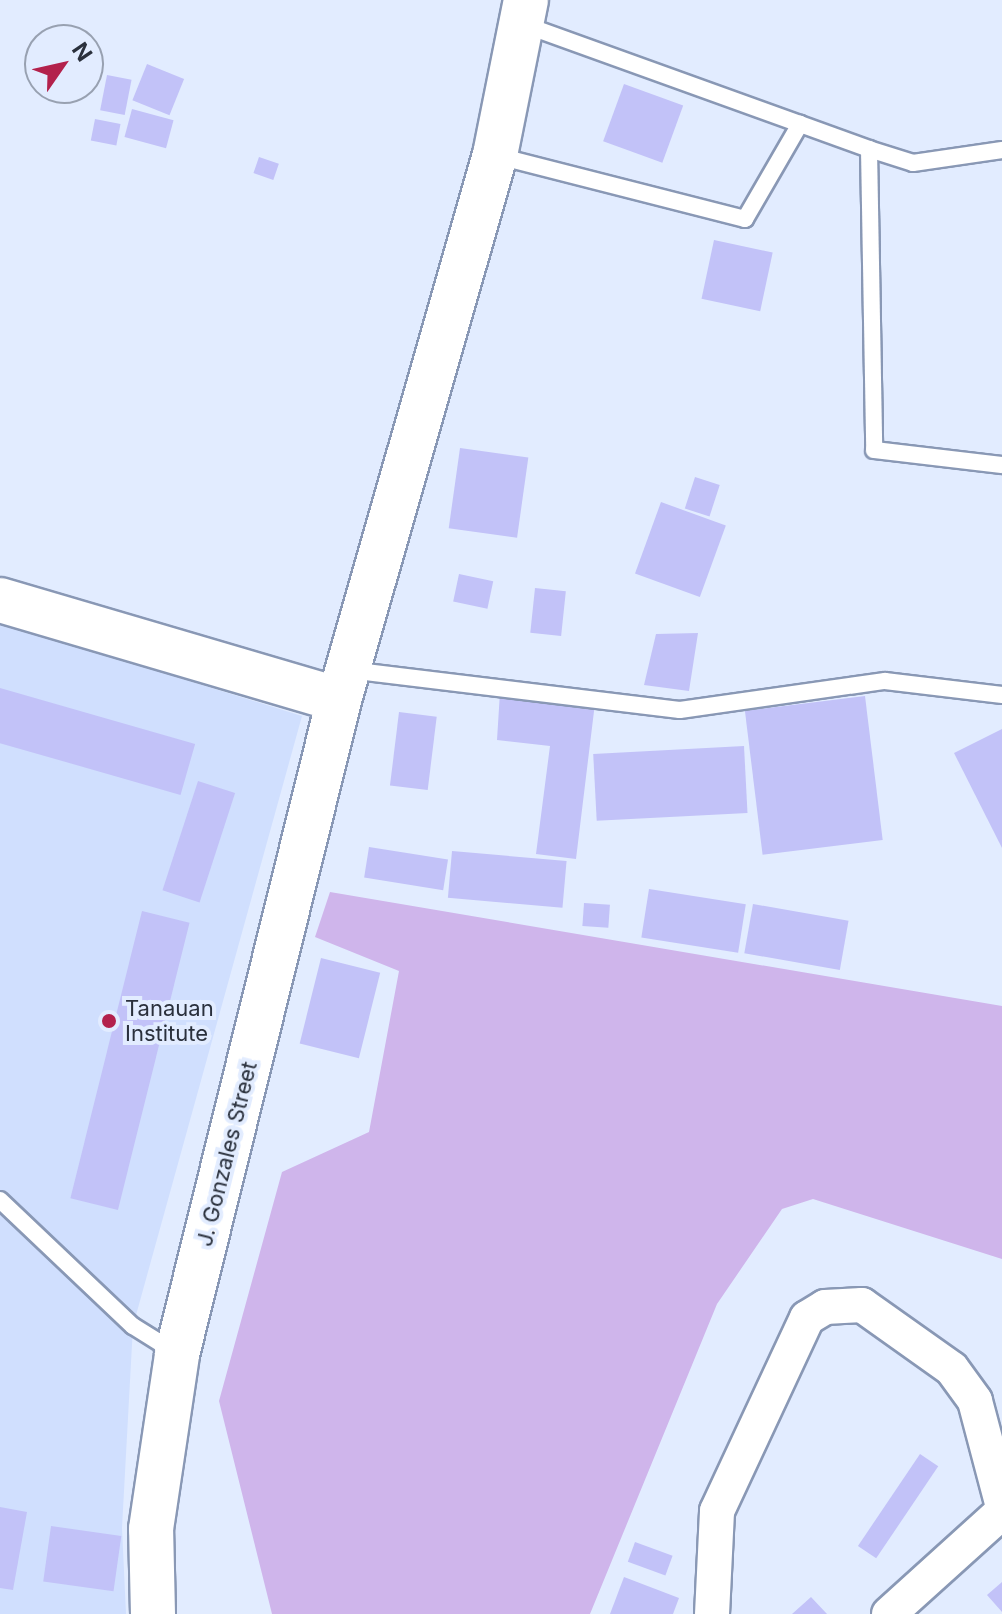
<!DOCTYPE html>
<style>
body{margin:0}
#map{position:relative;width:1002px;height:1614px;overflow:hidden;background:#e2ecff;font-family:Inter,sans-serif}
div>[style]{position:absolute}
.built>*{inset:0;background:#d0dffe}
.green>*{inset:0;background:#cfb5eb}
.building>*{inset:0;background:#c2c2f8;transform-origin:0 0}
.roads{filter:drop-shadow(2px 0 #8998b5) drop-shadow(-2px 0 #8998b5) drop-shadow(0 2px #8998b5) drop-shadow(0 -2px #8998b5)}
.lane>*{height:16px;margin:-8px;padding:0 8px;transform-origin:8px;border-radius:8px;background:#fff}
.street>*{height:34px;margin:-17px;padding:0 17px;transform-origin:17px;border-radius:17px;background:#fff}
.secondary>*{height:44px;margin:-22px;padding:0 22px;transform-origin:22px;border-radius:22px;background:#fff}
.dots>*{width:22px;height:22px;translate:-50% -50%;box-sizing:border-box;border:4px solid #e2ecff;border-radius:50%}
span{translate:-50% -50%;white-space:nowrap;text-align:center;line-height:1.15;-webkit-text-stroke:8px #e2ecff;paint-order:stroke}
.poi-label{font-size:22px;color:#2a303c}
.left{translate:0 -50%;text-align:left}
.street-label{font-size:22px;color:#2a303c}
.north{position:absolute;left:24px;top:24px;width:80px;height:80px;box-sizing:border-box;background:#e2ecff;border:2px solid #98a1b1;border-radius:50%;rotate:56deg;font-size:22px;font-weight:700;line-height:32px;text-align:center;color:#2a303c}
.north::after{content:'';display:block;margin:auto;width:28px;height:36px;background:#b3214c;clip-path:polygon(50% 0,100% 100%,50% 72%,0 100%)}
</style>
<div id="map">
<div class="built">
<i style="clip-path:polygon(0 622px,302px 716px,133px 1326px,122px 1528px,126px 1614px,0 1614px)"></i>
</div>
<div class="green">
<i style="clip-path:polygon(330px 892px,1002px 1006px,1002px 1259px,813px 1199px,782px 1209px,717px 1304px,590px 1614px,272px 1614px,219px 1401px,282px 1172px,369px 1132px,399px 971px,315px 937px)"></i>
</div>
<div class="building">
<i style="left:147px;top:64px;width:40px;height:39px;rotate:22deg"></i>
<i style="left:107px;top:75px;width:25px;height:36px;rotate:11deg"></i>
<i style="left:624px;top:84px;width:63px;height:61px;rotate:20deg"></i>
<i style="left:132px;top:109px;width:43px;height:29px;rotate:15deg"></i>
<i style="left:95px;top:119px;width:26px;height:22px;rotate:11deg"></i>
<i style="left:259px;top:157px;width:21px;height:17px;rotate:19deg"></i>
<i style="left:714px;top:240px;width:60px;height:60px;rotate:12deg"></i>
<i style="left:460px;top:448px;width:69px;height:81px;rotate:8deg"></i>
<i style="left:695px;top:477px;width:26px;height:33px;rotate:18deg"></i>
<i style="left:661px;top:502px;width:69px;height:76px;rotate:20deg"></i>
<i style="left:459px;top:574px;width:35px;height:28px;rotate:12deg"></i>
<i style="left:535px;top:588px;width:31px;height:45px;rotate:6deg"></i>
<i style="clip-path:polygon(698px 633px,689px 691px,644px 685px,656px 634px)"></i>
<i style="left:0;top:688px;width:203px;height:53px;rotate:16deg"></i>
<i style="clip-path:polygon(500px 692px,595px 703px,576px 859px,536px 854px,550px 746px,497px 740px)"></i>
<i style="left:865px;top:696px;width:145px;height:121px;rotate:83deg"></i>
<i style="left:399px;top:712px;width:38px;height:74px;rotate:7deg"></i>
<i style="clip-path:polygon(1002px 729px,1002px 848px,954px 753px)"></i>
<i style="left:744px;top:746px;width:67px;height:151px;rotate:87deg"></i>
<i style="left:198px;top:781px;width:39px;height:115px;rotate:18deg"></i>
<i style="left:369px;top:847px;width:80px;height:31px;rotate:9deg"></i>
<i style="left:452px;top:851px;width:115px;height:47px;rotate:5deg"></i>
<i style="left:649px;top:889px;width:98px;height:49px;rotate:9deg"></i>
<i style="left:584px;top:903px;width:26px;height:23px;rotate:4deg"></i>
<i style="left:753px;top:904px;width:97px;height:50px;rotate:10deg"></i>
<i style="left:142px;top:911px;width:49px;height:296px;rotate:14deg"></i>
<i style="left:321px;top:958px;width:61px;height:88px;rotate:14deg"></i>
<i style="left:920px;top:1454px;width:22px;height:111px;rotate:34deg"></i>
<i style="clip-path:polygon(0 1507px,27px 1512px,13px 1590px,0 1588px)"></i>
<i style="left:51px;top:1526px;width:71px;height:56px;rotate:8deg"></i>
<i style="left:635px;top:1542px;width:40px;height:21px;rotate:20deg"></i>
<i style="clip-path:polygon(624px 1577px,679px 1598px,673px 1614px,610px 1614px)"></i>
<i style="clip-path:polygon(1002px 1582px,1002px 1612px,987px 1595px)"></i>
<i style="clip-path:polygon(811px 1597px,827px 1614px,792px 1614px)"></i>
</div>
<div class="roads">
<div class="lane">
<i style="left:800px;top:124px;width:73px;rotate:19.9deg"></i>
<i style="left:869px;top:149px;width:301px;rotate:89deg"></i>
<i style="left:874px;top:450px;width:129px;rotate:6.7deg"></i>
<i style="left:869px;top:149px;width:46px;rotate:17.7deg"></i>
<i style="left:913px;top:163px;width:90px;rotate:-8.3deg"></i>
<i style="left:498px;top:156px;width:255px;rotate:14.3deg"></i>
<i style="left:745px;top:219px;width:110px;rotate:-59.9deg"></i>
<i style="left:800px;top:124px;width:292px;rotate:-160.2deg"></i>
<i style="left:349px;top:670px;width:333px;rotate:6.9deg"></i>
<i style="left:680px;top:710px;width:207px;rotate:-8.1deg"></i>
<i style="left:885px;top:681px;width:118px;rotate:6.8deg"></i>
<i style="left:0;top:1200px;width:183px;rotate:43.5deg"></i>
<i style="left:133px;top:1326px;width:47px;rotate:32deg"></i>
</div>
<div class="street">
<i style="left:712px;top:1614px;width:103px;rotate:-87.2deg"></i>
<i style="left:717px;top:1511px;width:213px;rotate:-65deg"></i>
<i style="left:807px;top:1318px;width:21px;rotate:-31deg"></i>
<i style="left:825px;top:1307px;width:37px;rotate:-3deg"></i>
<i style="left:862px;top:1305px;width:110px;rotate:35.4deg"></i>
<i style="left:952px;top:1369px;width:39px;rotate:54deg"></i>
<i style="left:975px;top:1401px;width:106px;rotate:75.2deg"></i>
<i style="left:889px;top:1614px;width:152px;rotate:-42.1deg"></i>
</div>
<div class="secondary">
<i style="left:0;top:600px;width:353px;rotate:16.4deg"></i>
<i style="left:153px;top:1614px;width:85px;rotate:-91.3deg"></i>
<i style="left:151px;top:1529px;width:177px;rotate:-81.5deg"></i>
<i style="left:177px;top:1354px;width:674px;rotate:-76.09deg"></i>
<i style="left:339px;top:700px;width:567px;rotate:-74.03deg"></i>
<i style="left:495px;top:155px;width:158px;rotate:-78.7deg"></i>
</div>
</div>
<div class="dots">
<i style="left:109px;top:1021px;background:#b3214c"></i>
</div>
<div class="poi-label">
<span class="left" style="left:125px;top:1021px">Tanauan<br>Institute</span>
</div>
<div class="street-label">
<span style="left:227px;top:1154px;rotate:-76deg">J. Gonzales Street</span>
</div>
<div class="north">N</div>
</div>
